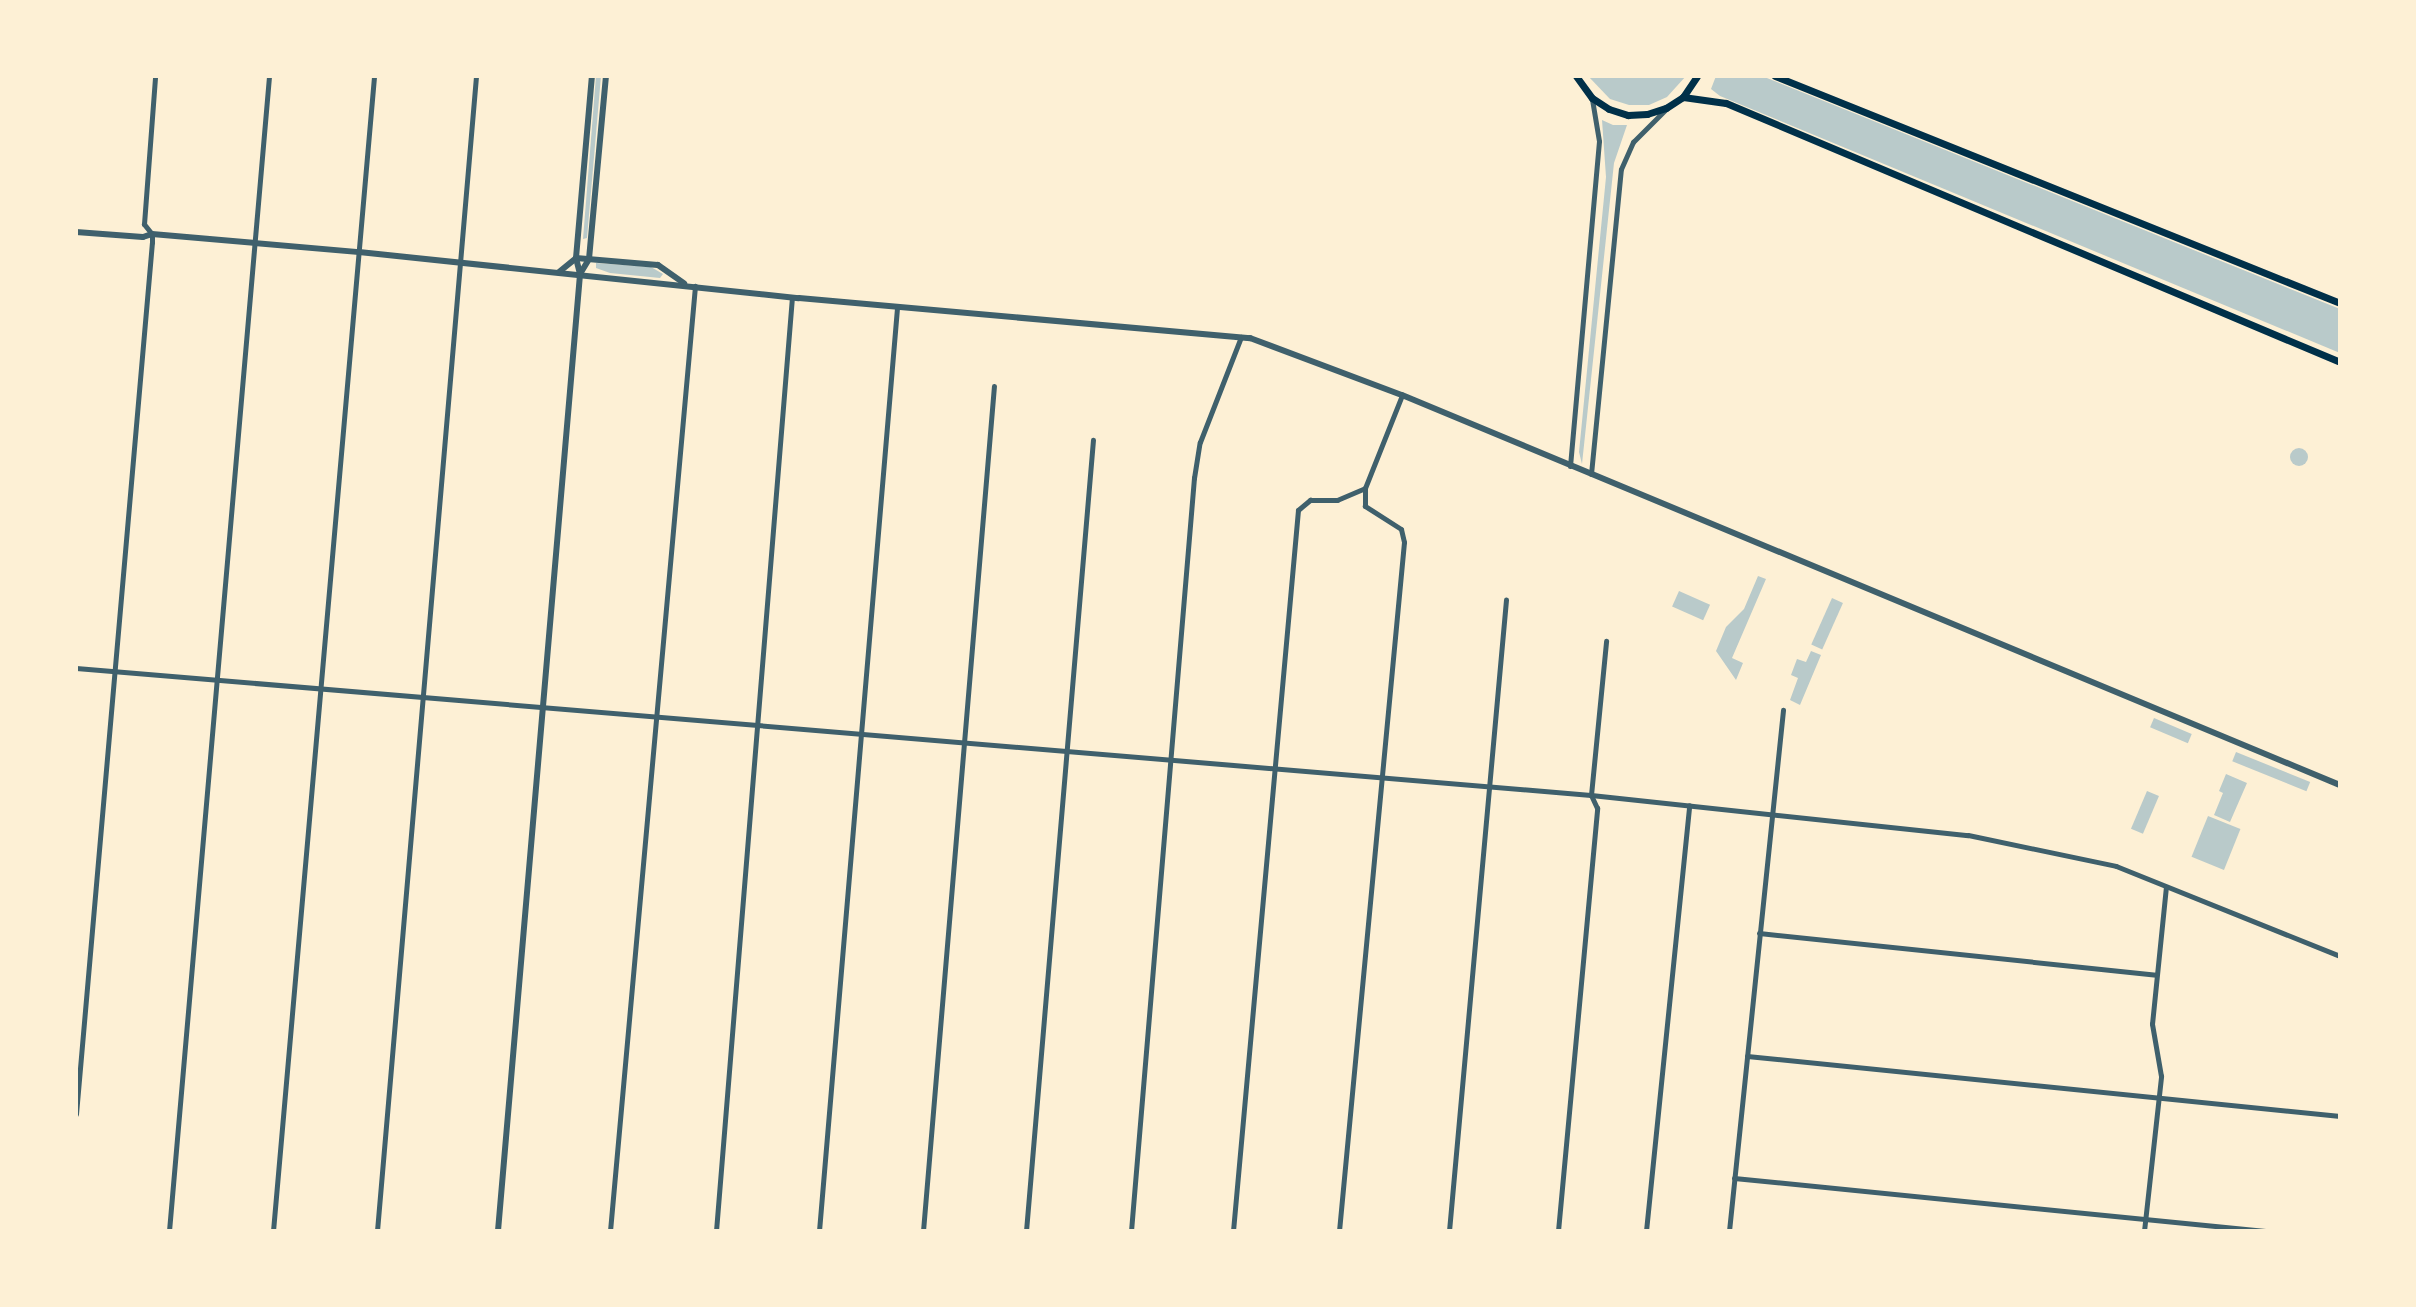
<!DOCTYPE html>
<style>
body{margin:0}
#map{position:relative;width:2416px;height:1307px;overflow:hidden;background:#fdf0d5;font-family:"Crimson Pro",serif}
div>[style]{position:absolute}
.green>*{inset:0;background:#b9caca;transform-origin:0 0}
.round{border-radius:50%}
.minor>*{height:5px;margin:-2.5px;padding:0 2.5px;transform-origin:2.5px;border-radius:2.5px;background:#3f606c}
.tertiary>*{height:6px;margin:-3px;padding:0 3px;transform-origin:3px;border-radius:3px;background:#3f606c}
.secondary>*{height:7px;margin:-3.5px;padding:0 3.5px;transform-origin:3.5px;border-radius:3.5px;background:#003049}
span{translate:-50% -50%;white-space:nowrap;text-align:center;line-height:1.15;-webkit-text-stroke:6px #fdf0d5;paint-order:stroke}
.frame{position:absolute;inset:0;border:78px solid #fdf0d5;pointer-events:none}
</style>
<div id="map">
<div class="green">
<i style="clip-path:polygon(596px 76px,601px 76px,587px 238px,583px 239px)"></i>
<i style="clip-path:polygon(1588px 76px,1686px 76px,1667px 97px,1649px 105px,1629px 105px,1610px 99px)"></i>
<i style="clip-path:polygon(1716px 76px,1762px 76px,2340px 309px,2340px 353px,1720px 96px,1711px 89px)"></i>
<i style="clip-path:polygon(1602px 120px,1613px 125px,1627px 125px,1614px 163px,1582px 464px,1579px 452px,1606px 177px)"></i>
<i style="clip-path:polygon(596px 263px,651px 267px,663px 274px,660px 278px,610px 273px,596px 268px)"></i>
<i class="round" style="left:2290px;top:448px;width:18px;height:18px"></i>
<i style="clip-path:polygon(1758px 576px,1766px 579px,1732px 658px,1743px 663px,1736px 680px,1716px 651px,1726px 627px,1744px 609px)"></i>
<i style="left:1679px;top:591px;width:34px;height:17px;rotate:24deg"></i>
<i style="left:1832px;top:598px;width:12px;height:51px;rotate:24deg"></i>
<i style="clip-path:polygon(1811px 651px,1821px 655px,1800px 705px,1790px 700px,1798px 678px,1791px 675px,1797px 659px,1806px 662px)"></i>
<i style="left:2154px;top:718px;width:41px;height:10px;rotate:23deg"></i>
<i style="left:2236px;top:752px;width:80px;height:10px;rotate:22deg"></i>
<i style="clip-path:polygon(2226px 774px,2247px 783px,2230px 822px,2214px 815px,2223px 793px,2219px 791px)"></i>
<i style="left:2147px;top:791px;width:13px;height:41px;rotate:23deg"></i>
<i style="left:2208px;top:816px;width:35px;height:44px;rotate:22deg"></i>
</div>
<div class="minor">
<i style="left:1570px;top:466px;width:326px;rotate:-84.9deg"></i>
<i style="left:1599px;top:141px;width:43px;rotate:-99.5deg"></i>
<i style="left:1591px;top:474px;width:306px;rotate:-84.4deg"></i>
<i style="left:1621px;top:169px;width:30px;rotate:-66deg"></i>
<i style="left:1633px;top:142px;width:47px;rotate:-45deg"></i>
<i style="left:76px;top:668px;width:1520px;rotate:4.79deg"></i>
<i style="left:1591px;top:795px;width:379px;rotate:6.1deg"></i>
<i style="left:1968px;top:835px;width:151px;rotate:11.8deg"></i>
<i style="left:2116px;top:866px;width:241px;rotate:21.9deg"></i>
<i style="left:1759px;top:933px;width:399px;rotate:6deg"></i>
<i style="left:1747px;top:1056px;width:596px;rotate:5.78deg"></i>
<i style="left:76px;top:1114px;width:875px;rotate:-85.02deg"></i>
<i style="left:152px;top:242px;width:8px;rotate:-90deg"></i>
<i style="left:152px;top:234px;width:13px;rotate:-129deg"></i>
<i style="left:144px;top:224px;width:148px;rotate:-85.7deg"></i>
<i style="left:1734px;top:1178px;width:534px;rotate:5.7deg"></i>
<i style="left:169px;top:1231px;width:1159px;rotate:-85.05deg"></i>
<i style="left:273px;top:1231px;width:1159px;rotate:-85deg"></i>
<i style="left:377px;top:1231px;width:1159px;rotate:-85.1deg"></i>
<i style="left:610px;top:1231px;width:949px;rotate:-84.86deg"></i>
<i style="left:716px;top:1231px;width:937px;rotate:-85.35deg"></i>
<i style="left:819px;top:1231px;width:927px;rotate:-85.17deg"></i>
<i style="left:923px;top:1231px;width:848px;rotate:-85.2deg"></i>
<i style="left:1026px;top:1231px;width:794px;rotate:-85.16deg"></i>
<i style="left:1131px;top:1231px;width:756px;rotate:-85.22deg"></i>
<i style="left:1194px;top:478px;width:36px;rotate:-81deg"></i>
<i style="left:1200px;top:442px;width:113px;rotate:-68.7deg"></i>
<i style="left:1233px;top:1231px;width:724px;rotate:-84.85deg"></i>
<i style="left:1298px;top:510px;width:16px;rotate:-40deg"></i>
<i style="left:1310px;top:500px;width:27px"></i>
<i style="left:1337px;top:500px;width:30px;rotate:-23deg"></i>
<i style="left:1339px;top:1231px;width:692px;rotate:-84.61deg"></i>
<i style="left:1404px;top:542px;width:13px;rotate:-103deg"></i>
<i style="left:1401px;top:529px;width:43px;rotate:-147.4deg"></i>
<i style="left:1365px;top:506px;width:18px;rotate:-90deg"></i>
<i style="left:1365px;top:488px;width:100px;rotate:-68.3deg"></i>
<i style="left:1449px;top:1231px;width:634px;rotate:-84.84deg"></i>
<i style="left:1558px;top:1231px;width:425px;rotate:-84.7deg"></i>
<i style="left:1597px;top:808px;width:14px;rotate:-115deg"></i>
<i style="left:1591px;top:795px;width:155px;rotate:-84.4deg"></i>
<i style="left:1646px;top:1231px;width:428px;rotate:-84.2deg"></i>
<i style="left:1729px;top:1231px;width:524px;rotate:-84.08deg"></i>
<i style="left:2144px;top:1231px;width:156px;rotate:-83.7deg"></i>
<i style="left:2161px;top:1076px;width:53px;rotate:-99.8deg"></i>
<i style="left:2152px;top:1024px;width:138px;rotate:-84.2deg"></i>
</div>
<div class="tertiary">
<i style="left:76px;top:232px;width:67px;rotate:4.3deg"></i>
<i style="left:143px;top:237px;width:9px;rotate:-18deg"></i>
<i style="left:152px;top:234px;width:208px;rotate:5deg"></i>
<i style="left:359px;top:252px;width:442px;rotate:6deg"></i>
<i style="left:799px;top:298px;width:453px;rotate:5.1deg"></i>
<i style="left:1250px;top:338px;width:162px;rotate:20.6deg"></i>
<i style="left:1402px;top:395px;width:1016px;rotate:22.58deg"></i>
<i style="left:559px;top:272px;width:22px;rotate:-39deg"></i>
<i style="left:576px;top:258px;width:82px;rotate:4.9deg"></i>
<i style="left:658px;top:265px;width:32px;rotate:35deg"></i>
<i style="left:580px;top:274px;width:17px;rotate:-59deg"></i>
<i style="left:589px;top:259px;width:184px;rotate:-84.7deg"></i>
<i style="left:498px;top:1231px;width:961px;rotate:-85.1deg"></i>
<i style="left:580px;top:274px;width:16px;rotate:-104deg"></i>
<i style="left:576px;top:258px;width:183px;rotate:-85deg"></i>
</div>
<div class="secondary">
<i style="left:1576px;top:76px;width:27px;rotate:54deg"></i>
<i style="left:1592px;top:98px;width:20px;rotate:33deg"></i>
<i style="left:1609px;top:109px;width:20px;rotate:18deg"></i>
<i style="left:1628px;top:115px;width:19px;rotate:-3deg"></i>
<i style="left:1647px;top:114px;width:20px;rotate:-18deg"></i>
<i style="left:1666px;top:108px;width:20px;rotate:-33deg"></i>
<i style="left:1683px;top:97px;width:25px;rotate:-56deg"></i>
<i style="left:1775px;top:76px;width:609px;rotate:21.89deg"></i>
<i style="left:1683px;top:97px;width:43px;rotate:7.9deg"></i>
<i style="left:1726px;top:103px;width:666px;rotate:22.87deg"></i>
</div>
<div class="frame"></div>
</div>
